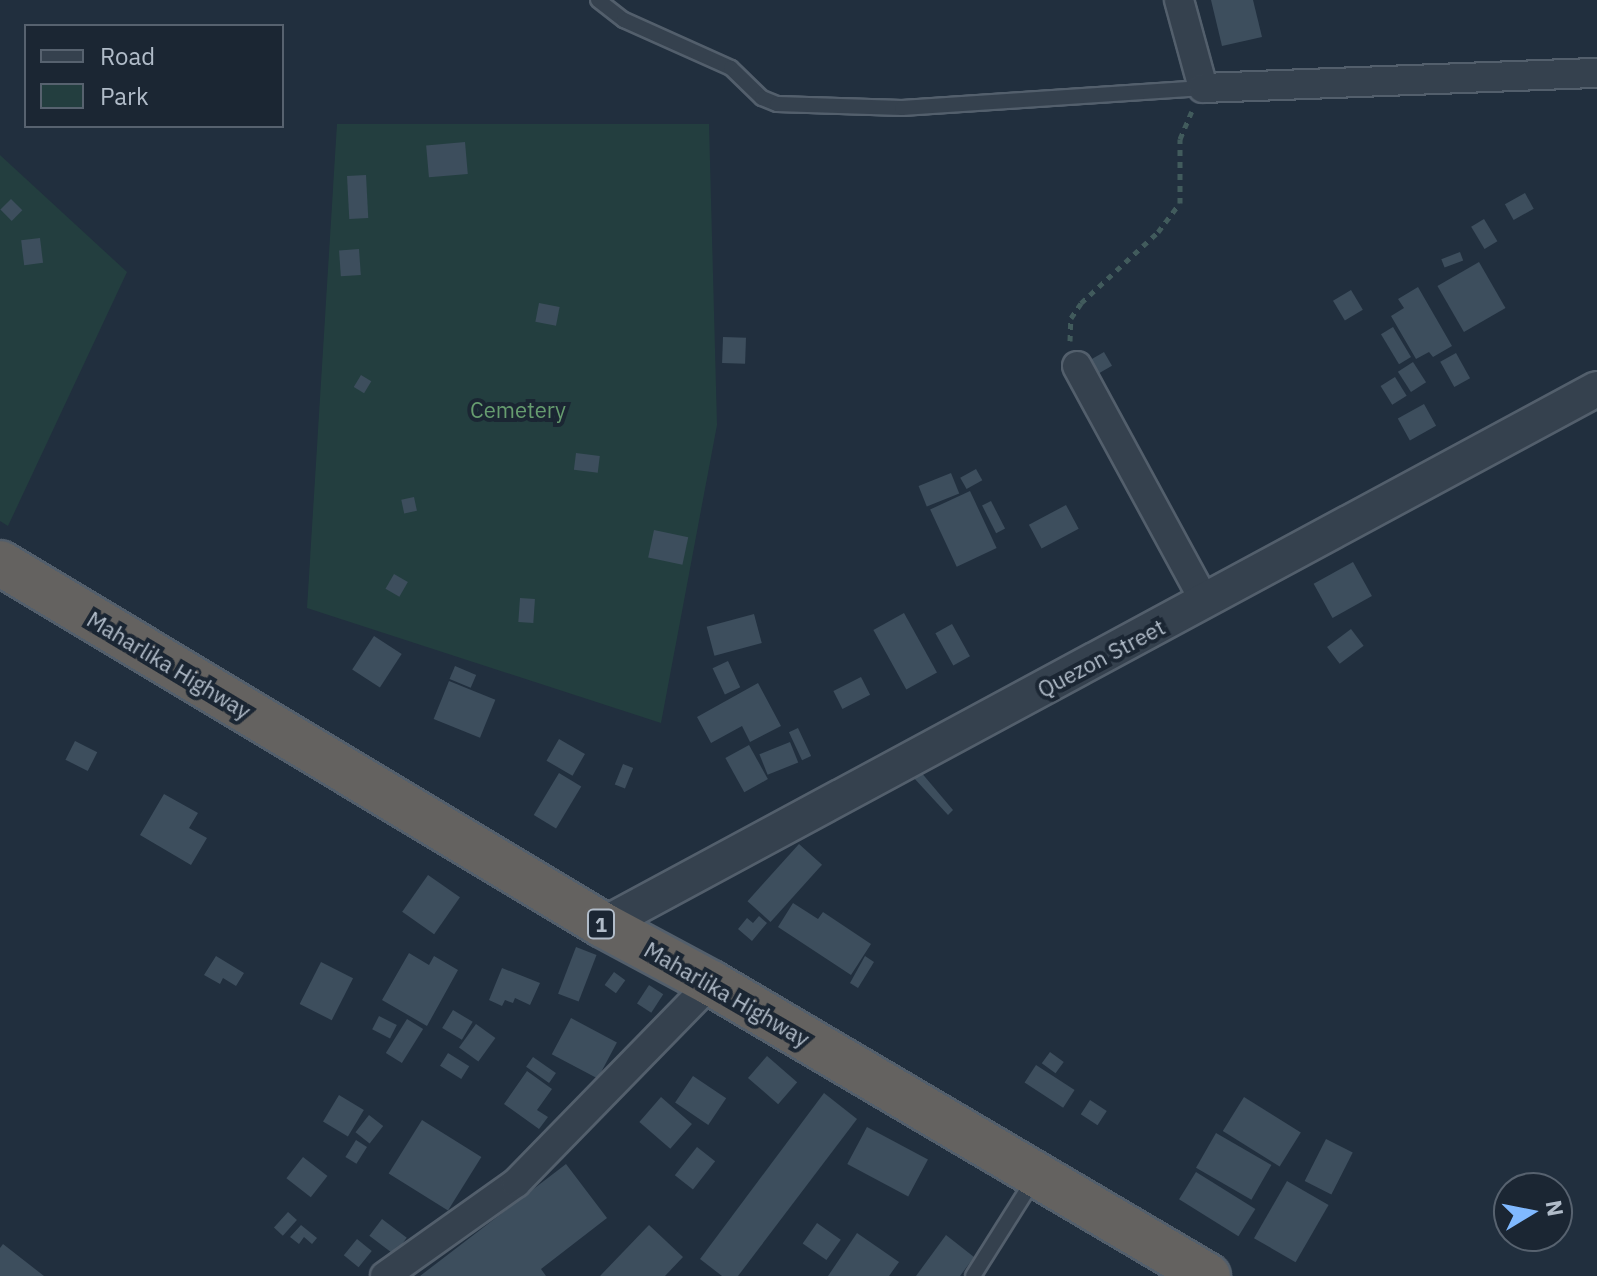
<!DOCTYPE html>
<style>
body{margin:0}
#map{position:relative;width:1597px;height:1276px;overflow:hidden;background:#212f3e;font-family:"IBM Plex Sans",sans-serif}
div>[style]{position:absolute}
.green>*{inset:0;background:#233e3f}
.building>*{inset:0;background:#3d4e5d;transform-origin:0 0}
.path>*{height:5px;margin-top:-2.5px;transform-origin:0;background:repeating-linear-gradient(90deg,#415b5c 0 6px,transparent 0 12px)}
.roads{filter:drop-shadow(2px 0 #535f6c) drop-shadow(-2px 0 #535f6c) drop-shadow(0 2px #535f6c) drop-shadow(0 -2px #535f6c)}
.service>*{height:14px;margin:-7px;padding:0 7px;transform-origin:7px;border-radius:7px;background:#35414e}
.minor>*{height:28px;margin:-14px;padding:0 14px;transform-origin:14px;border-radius:14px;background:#35414e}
.tertiary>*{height:34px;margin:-17px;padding:0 17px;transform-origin:17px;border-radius:17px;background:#35414e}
.trunk>*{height:44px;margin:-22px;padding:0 22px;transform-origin:22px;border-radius:22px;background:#646260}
span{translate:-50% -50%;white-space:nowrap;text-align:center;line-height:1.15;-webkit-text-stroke:8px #1b2633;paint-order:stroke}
.shield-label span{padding:2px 6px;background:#1b2633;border:2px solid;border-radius:6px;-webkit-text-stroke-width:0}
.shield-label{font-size:20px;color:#b1bcc9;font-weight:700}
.park-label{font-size:22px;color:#669c6f}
.street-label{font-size:22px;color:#b1bcc9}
.legend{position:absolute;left:24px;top:24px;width:260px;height:104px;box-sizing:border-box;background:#1b2633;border:2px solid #57626f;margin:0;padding:10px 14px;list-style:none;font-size:24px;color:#b1bcc9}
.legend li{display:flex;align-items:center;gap:16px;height:40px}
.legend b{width:40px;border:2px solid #57626f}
.north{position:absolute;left:1493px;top:1172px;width:80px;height:80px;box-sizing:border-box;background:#1b2633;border:2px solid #57626f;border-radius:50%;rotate:80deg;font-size:22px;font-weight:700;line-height:32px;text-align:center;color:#b1bcc9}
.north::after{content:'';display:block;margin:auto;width:28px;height:36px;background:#80b9ff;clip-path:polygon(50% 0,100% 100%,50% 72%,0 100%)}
</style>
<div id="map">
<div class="green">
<i style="clip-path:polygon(337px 124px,709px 124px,717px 425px,661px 723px,307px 608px)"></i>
<i style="clip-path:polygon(0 155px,127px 272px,8px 526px,0 521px)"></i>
</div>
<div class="building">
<i style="clip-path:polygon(1211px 0,1253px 0,1262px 37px,1222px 46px)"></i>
<i style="left:465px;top:142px;width:32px;height:39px;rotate:85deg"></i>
<i style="left:366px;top:175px;width:43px;height:19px;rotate:87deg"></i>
<i style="left:1525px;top:193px;width:18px;height:23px;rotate:61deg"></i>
<i style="left:11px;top:199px;width:16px;height:15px;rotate:45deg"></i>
<i style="left:1484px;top:219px;width:26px;height:15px;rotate:59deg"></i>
<i style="left:40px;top:238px;width:25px;height:19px;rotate:83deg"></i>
<i style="left:359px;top:249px;width:26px;height:20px;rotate:86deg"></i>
<i style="left:1460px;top:252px;width:9px;height:20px;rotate:69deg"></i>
<i style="left:1479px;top:262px;width:53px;height:48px;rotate:60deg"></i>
<i style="clip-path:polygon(1418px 287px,1452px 346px,1433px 357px,1429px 352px,1416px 359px,1391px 316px,1404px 308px,1398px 299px)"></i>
<i style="left:1351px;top:290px;width:23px;height:21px;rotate:59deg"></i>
<i style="left:539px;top:303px;width:21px;height:19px;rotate:11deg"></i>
<i style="left:1393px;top:327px;width:35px;height:14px;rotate:59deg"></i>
<i style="left:723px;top:337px;width:23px;height:26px;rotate:2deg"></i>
<i style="left:1104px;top:352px;width:16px;height:19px;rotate:60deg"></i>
<i style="left:1456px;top:353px;width:29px;height:18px;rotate:61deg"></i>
<i style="left:1413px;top:362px;width:24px;height:18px;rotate:57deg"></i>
<i style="left:361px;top:375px;width:12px;height:14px;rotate:31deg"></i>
<i style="left:1395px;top:377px;width:22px;height:17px;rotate:58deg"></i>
<i style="left:1424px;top:404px;width:25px;height:30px;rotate:61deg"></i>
<i style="left:576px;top:453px;width:24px;height:17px;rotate:7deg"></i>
<i style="left:976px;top:469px;width:13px;height:18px;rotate:61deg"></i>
<i style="left:951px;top:473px;width:22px;height:35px;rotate:68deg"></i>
<i style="left:970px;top:491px;width:63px;height:44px;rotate:65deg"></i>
<i style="left:414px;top:497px;width:14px;height:13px;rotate:78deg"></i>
<i style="left:991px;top:501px;width:31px;height:10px;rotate:63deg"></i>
<i style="left:1066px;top:505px;width:27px;height:42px;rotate:62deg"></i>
<i style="left:654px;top:530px;width:35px;height:28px;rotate:12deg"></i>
<i style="left:1353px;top:562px;width:39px;height:45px;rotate:61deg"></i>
<i style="left:394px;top:574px;width:16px;height:17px;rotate:30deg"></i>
<i style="left:520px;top:598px;width:15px;height:24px;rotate:4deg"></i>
<i style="left:904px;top:613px;width:68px;height:35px;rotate:61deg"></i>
<i style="left:754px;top:614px;width:30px;height:49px;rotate:75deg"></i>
<i style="left:952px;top:624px;width:37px;height:19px;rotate:61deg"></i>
<i style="left:1351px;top:629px;width:21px;height:30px;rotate:53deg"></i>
<i style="left:374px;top:636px;width:33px;height:40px;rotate:33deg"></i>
<i style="left:728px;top:661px;width:29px;height:17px;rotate:65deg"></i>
<i style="left:455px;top:666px;width:23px;height:14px;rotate:23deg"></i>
<i style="left:861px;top:677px;width:20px;height:31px;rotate:63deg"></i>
<i style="left:449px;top:681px;width:50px;height:41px;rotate:22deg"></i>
<i style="clip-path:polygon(758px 683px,781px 726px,750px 742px,742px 726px,711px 743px,697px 717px)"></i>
<i style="left:798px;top:728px;width:31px;height:10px;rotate:65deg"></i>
<i style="left:559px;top:739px;width:30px;height:25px;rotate:30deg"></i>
<i style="left:75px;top:741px;width:25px;height:21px;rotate:27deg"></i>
<i style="left:790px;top:742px;width:22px;height:33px;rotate:68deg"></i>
<i style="left:749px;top:745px;width:39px;height:27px;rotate:61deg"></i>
<i style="left:623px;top:764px;width:11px;height:22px;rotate:22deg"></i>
<i style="clip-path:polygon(920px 771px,953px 810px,948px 815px,913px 777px)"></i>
<i style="left:559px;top:773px;width:26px;height:49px;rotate:31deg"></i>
<i style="clip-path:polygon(164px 794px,198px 813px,189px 828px,207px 838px,191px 865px,140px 835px)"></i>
<i style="left:799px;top:844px;width:31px;height:77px;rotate:42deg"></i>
<i style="left:428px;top:875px;width:39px;height:45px;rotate:35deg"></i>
<i style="clip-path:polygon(793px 903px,818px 919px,823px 912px,871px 944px,851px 975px,778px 927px)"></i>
<i style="clip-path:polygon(759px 916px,767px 923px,752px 941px,738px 929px,747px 918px,753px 923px)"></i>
<i style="left:576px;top:947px;width:22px;height:50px;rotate:21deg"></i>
<i style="clip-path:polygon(409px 953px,429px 965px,434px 956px,458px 970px,427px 1026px,382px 1000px)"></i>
<i style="clip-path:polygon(216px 956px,244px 973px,236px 986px,223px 978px,220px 984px,204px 975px)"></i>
<i style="clip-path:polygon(865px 956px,874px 962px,858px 988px,850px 983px)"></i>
<i style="left:321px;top:962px;width:36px;height:47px;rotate:27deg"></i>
<i style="clip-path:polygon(502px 968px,540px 983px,530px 1005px,515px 998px,513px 1003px,505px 1000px,502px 1006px,489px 1000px)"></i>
<i style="left:614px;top:972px;width:14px;height:16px;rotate:36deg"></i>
<i style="left:649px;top:985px;width:17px;height:22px;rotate:33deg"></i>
<i style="left:453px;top:1010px;width:23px;height:21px;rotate:31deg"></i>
<i style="left:379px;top:1016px;width:20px;height:15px;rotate:27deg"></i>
<i style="left:571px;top:1018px;width:52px;height:41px;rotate:28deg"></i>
<i style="left:407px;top:1019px;width:19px;height:40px;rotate:32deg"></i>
<i style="left:476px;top:1024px;width:24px;height:29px;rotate:36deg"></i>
<i style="left:1050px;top:1052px;width:17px;height:14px;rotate:36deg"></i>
<i style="left:448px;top:1053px;width:25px;height:15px;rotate:32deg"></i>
<i style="left:767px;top:1056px;width:40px;height:29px;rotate:41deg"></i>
<i style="left:533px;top:1057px;width:28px;height:12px;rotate:35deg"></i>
<i style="left:1036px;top:1065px;width:46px;height:21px;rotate:33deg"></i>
<i style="clip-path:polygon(527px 1071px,552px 1089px,537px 1110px,548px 1117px,539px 1129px,504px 1104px)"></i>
<i style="left:693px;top:1076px;width:40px;height:32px;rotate:34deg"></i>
<i style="clip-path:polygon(824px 1093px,857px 1119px,738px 1276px,722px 1276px,700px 1259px)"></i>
<i style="left:339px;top:1095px;width:29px;height:31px;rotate:31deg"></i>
<i style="left:661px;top:1097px;width:41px;height:33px;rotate:41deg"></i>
<i style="left:1244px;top:1097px;width:67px;height:40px;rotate:32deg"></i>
<i style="left:1090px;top:1100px;width:20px;height:17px;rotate:33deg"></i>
<i style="left:369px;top:1115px;width:18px;height:22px;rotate:38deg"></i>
<i style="left:422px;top:1120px;width:70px;height:63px;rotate:32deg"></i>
<i style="left:867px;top:1127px;width:69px;height:42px;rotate:28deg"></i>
<i style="left:1216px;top:1133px;width:64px;height:40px;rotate:30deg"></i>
<i style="left:1326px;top:1139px;width:30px;height:47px;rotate:27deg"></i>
<i style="left:356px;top:1140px;width:13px;height:20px;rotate:32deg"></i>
<i style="left:697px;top:1147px;width:23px;height:36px;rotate:38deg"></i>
<i style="left:303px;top:1157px;width:31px;height:27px;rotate:38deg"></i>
<i style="clip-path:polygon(566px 1164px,607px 1218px,541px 1269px,546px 1276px,420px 1276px)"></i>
<i style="left:1196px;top:1172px;width:70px;height:32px;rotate:32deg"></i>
<i style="left:1287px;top:1181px;width:48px;height:66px;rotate:30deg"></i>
<i style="left:288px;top:1212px;width:12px;height:21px;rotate:42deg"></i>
<i style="left:382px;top:1219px;width:31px;height:21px;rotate:37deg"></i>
<i style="left:817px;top:1223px;width:29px;height:25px;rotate:35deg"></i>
<i style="clip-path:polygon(301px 1225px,317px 1238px,312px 1244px,304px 1237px,299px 1244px,290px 1237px)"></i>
<i style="clip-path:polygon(649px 1225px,683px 1257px,665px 1276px,600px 1276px)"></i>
<i style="clip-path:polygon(857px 1233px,899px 1262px,889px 1276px,828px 1276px)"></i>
<i style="clip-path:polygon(946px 1235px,974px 1257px,960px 1276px,916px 1276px)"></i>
<i style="left:357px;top:1239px;width:19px;height:21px;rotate:39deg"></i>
<i style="clip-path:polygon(3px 1244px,44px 1276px,0 1276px,0 1248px)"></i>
</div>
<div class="path">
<i style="left:1070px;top:341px;width:23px;rotate:-88deg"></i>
<i style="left:1071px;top:318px;width:18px;rotate:-56deg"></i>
<i style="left:1081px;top:303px;width:105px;rotate:-42.7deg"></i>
<i style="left:1158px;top:232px;width:36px;rotate:-53deg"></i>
<i style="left:1180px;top:203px;width:64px;rotate:-90deg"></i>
<i style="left:1180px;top:139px;width:30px;rotate:-67deg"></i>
</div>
<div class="roads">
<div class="service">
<i style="left:598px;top:0;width:33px;rotate:38deg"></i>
<i style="left:624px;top:20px;width:117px;rotate:24.2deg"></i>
<i style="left:731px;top:68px;width:43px;rotate:44.1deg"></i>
<i style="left:762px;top:98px;width:16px;rotate:22deg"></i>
<i style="left:777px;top:104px;width:125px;rotate:1.8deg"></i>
<i style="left:902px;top:108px;width:302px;rotate:-3.8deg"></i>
<i style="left:973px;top:1276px;width:115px;rotate:-57.8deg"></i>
</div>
<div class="minor">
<i style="left:1179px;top:0;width:91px;rotate:74.7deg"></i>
<i style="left:1203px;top:88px;width:394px;rotate:-2.2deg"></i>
<i style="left:1077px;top:366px;width:268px;rotate:61.5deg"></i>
<i style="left:385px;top:1276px;width:161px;rotate:-35.4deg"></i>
<i style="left:516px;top:1183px;width:279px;rotate:-45.7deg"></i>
</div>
<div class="tertiary">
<i style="left:603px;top:925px;width:1129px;rotate:-28.34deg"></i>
</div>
<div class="trunk">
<i style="left:0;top:563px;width:703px;rotate:30.98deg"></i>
<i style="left:603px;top:925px;width:123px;rotate:28.2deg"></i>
<i style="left:711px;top:983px;width:577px;rotate:30.52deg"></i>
</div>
</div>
<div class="shield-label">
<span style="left:601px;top:924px">1</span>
</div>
<div class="park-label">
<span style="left:518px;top:410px">Cemetery</span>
</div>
<div class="street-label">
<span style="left:1101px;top:658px;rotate:-28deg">Quezon Street</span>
<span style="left:169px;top:665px;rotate:31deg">Maharlika Highway</span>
<span style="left:727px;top:994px;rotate:30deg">Maharlika Highway</span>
</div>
<ul class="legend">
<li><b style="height:10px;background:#35414e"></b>Road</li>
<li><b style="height:22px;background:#233e3f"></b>Park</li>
</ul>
<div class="north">N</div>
</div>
